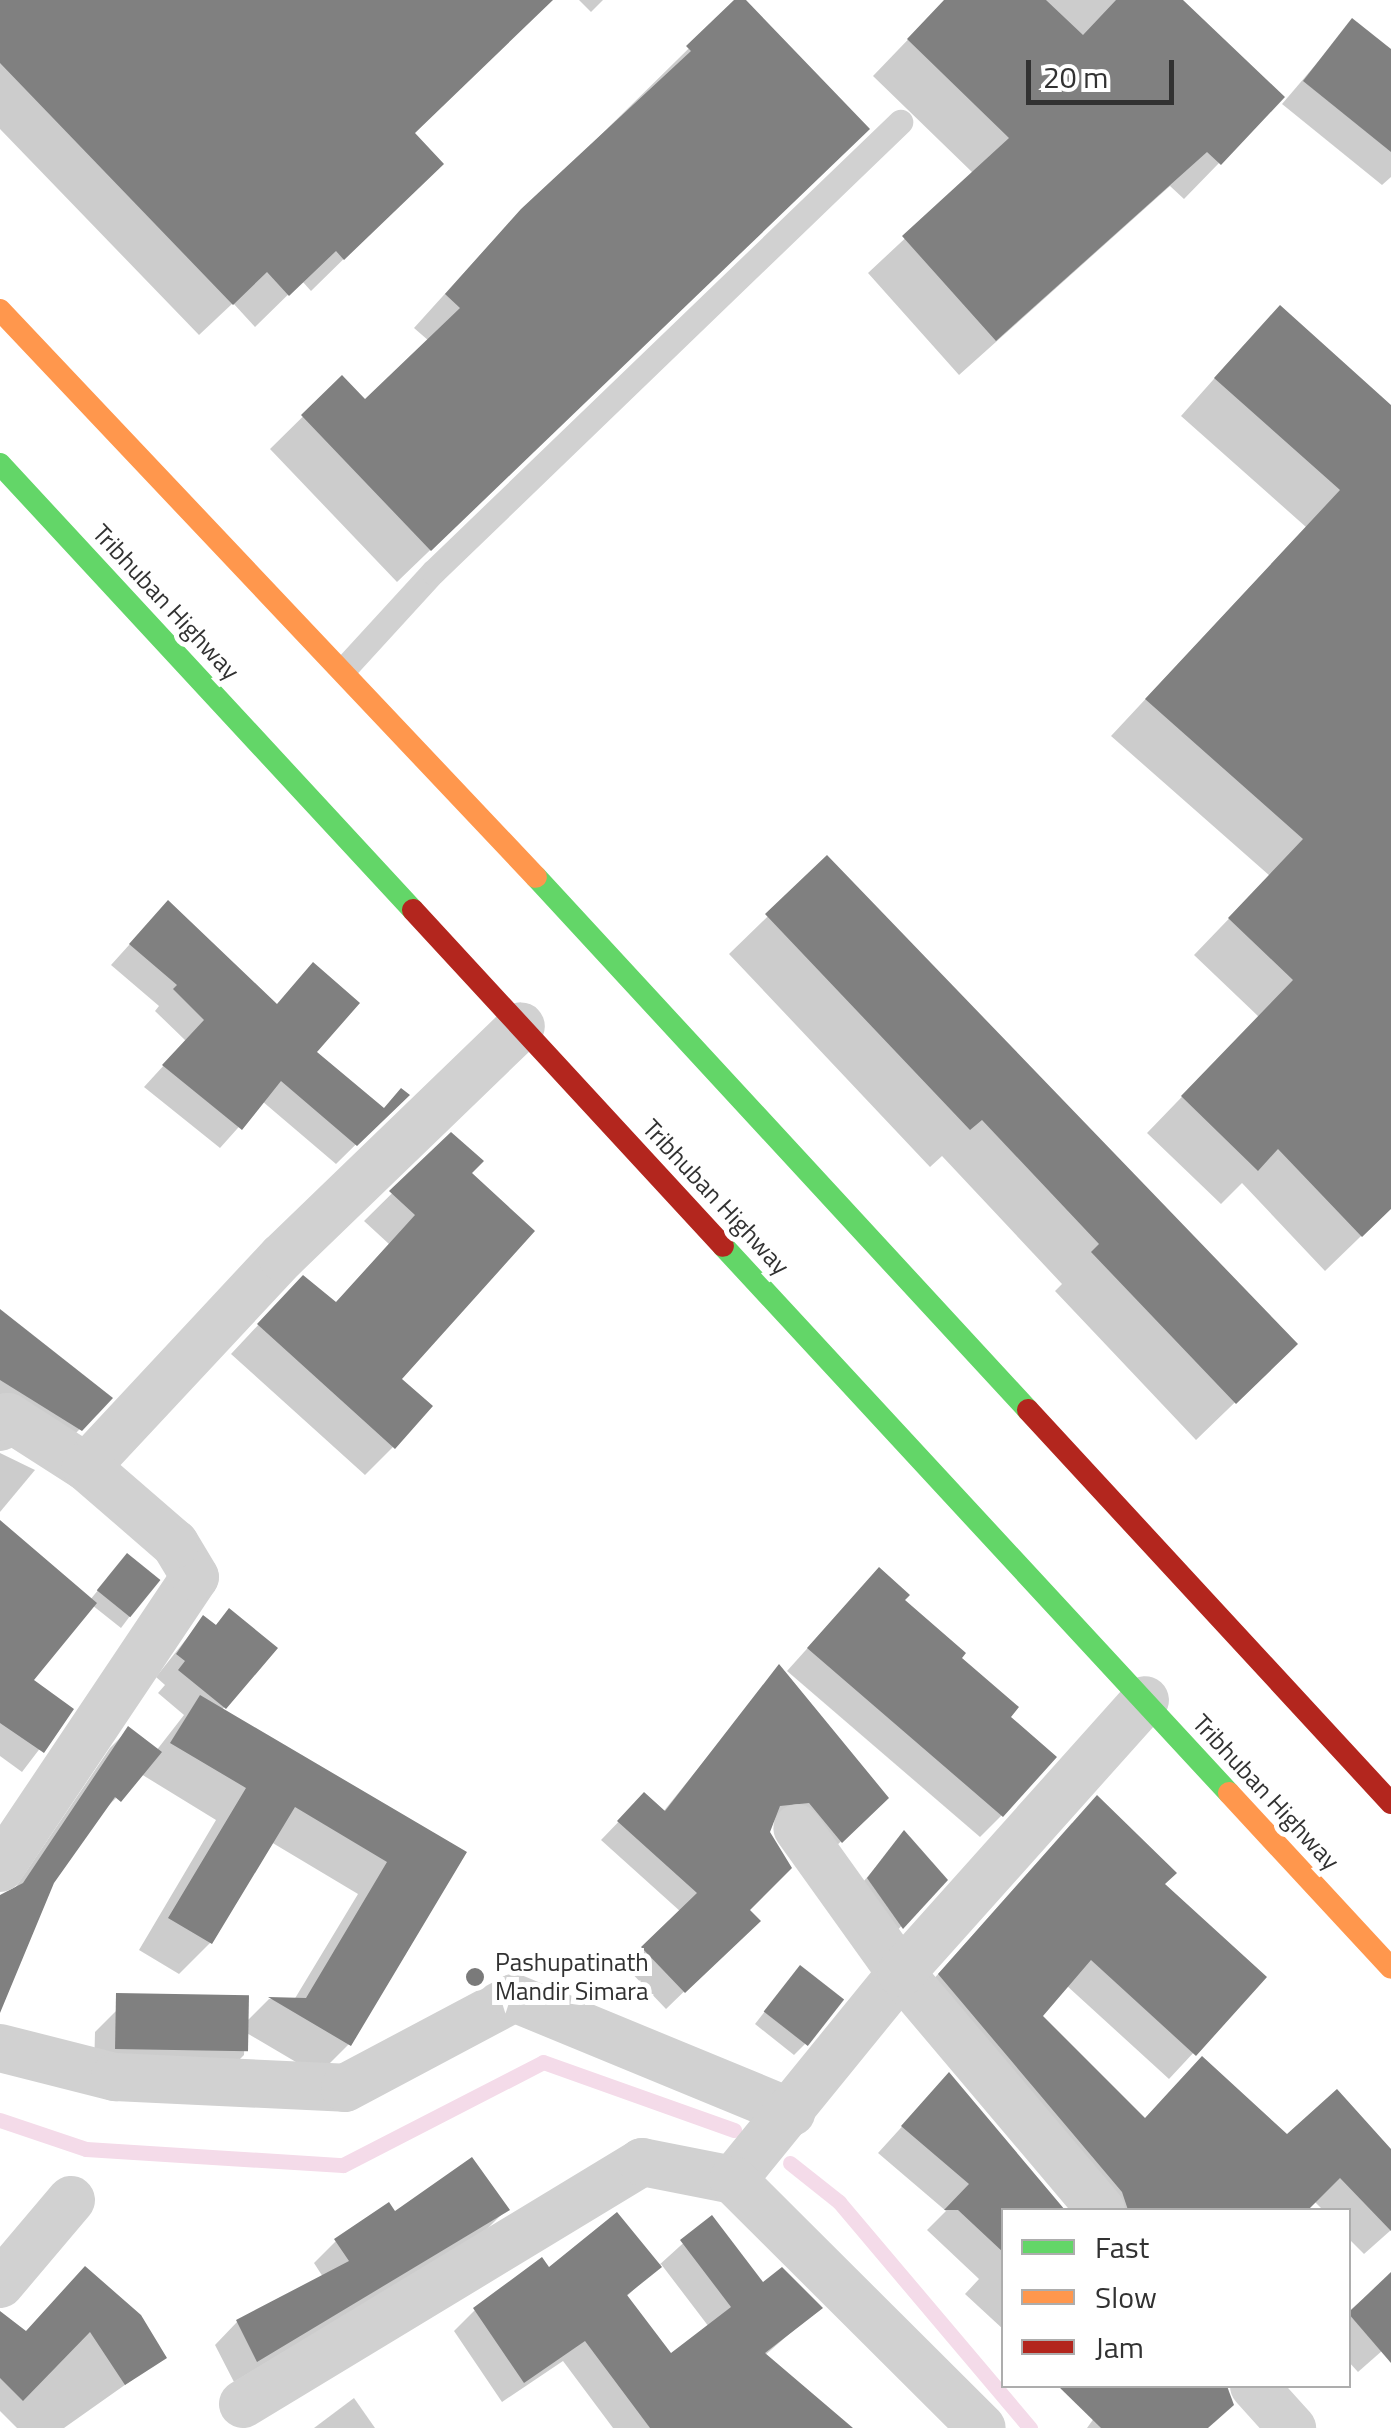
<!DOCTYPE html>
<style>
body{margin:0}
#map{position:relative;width:1391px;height:2428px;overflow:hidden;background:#fff;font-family:"Titillium Web",sans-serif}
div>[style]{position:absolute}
.shadow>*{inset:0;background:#0003}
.stream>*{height:15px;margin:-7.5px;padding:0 7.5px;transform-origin:7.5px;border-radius:7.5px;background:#f4dbe9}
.building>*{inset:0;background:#808080;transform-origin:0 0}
.lane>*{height:25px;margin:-12.5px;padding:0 12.5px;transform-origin:12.5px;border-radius:12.5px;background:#d1d1d1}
.street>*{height:48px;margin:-24px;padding:0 24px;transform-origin:24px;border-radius:24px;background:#d1d1d1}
.fast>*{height:22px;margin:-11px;padding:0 11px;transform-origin:11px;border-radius:11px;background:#63d668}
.slow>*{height:22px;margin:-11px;padding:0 11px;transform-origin:11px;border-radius:11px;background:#ff974d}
.jam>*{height:22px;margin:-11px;padding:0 11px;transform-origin:11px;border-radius:11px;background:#b3261e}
.dots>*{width:28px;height:28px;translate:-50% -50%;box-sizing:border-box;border:5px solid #fff;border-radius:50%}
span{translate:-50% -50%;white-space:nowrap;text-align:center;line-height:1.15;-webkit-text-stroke:10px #fff;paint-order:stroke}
.street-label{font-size:25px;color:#323232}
.poi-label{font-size:25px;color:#323232}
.left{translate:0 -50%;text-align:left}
.legend{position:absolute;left:1001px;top:2208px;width:350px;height:180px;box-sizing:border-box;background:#fff;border:2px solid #adadad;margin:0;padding:12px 18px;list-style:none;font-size:30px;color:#323232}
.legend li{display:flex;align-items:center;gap:20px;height:50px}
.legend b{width:50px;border:2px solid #adadad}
.scale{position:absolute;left:1026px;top:60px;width:148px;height:45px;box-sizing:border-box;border:5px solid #323232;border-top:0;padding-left:12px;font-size:30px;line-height:35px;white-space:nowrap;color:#323232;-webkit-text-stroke:8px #fff;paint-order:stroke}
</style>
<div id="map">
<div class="shadow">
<i style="clip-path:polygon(0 0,550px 0,412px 134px,408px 196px,311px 291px,302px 281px,255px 327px,233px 303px,199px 335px,0 129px)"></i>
<i style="clip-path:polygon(579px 0,603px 0,591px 12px)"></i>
<i style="clip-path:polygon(738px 0,834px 161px,397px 582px,270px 449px,342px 378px,365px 402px,429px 341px,414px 328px,489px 245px)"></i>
<i style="clip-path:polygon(946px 0,1179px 0,1219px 163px,1184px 199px,1170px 186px,959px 375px,868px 273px,974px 174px,873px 76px)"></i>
<i style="clip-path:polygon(1353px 21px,1391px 52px,1391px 177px,1382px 185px,1282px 104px)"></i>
<i style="clip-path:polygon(1245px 344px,1391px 408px,1391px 1207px,1325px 1271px,1242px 1183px,1221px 1204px,1147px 1133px,1259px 1017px,1194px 955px,1270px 876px,1111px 736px,1306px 527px,1181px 416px)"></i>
<i style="clip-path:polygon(827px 859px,1256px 1382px,1196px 1440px,1055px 1291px,1062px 1284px,942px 1156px,930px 1167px,729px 954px)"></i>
<i style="clip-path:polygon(148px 924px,382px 1110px,406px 1095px,336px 1164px,262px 1101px,220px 1148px,144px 1087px,186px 1041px,155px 1011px,159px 1006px,111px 965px)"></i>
<i style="clip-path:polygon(451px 1135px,468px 1174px,398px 1380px,393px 1447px,365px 1475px,231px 1354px,276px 1306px,335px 1304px,389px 1244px,364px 1221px)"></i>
<i style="clip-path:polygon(0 1313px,109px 1398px,60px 1450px,0 1413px)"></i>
<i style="clip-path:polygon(0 1453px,35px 1470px,0 1512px)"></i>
<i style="clip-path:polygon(0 1523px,90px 1600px,117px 1567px,157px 1580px,121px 1628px,92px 1605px,31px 1681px,70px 1709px,22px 1772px,0 1756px)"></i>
<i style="clip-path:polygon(857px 1593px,902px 1601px,1007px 1718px,1002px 1815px,980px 1837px,787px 1671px)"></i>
<i style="clip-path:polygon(230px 1611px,274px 1648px,221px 1711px,464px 1853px,349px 2044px,318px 2075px,245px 2032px,244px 2055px,222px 2077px,94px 2070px,95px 2032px,117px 2010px,245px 2023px,269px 1999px,294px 2000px,358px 1894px,271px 1842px,210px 1943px,179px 1974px,139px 1950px,216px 1820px,141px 1774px,0 1910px,110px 1748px,129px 1729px,156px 1751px,184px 1715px,158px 1693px,165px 1685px,156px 1677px,203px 1618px,214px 1627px)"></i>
<i style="clip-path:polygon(779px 1668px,885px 1798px,823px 1859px,791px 1820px,771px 1822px,746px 1910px,757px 1921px,666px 2009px,625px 1966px,681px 1912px,601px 1840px,627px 1813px,663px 1812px)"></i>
<i style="clip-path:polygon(1072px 1823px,1162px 1885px,1264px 1977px,1169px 2079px,1066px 1985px,1039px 2017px,1144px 2120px,1391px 2152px,1391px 2230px,1364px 2254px,1348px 2238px,1348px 2210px,1323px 2210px,1314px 2201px,1305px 2210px,1091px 2210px,915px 2000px)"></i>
<i style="clip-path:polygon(904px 1834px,944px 1880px,880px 1949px,846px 1902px)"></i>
<i style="clip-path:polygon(790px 1979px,805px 2044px,794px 2055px,755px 2024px)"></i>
<i style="clip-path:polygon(948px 2076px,1062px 2210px,1004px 2210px,1004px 2330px,965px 2294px,979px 2279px,927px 2230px,946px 2211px,878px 2153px)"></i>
<i style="clip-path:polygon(506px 2210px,484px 2232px,234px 2382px,215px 2345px,237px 2322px,323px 2277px,314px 2263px,336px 2241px,395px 2215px)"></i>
<i style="clip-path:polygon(evenodd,711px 2218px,763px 2285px,819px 2308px,764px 2356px,849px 2428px,613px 2428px,563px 2361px,502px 2402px,454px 2331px,475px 2310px,549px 2271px,658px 2266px,711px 2218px,661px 2264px,709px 2327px,670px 2357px,626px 2297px,661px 2264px)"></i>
<i style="clip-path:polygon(1391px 2275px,1391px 2343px,1358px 2372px,1348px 2361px,1348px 2312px)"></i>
<i style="clip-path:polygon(68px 2286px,163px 2358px,64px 2428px,17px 2428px,0 2411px,0 2329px,26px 2334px)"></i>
<i style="clip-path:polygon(1102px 2386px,1226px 2386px,1207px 2428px,1087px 2428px,1112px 2393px)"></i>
<i style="clip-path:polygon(354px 2398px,375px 2428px,314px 2428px)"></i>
</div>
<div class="stream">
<i style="left:0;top:2120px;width:91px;rotate:18.6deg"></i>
<i style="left:86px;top:2149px;width:257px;rotate:3.6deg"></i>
<i style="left:343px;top:2165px;width:225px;rotate:-27.2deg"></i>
<i style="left:543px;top:2062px;width:203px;rotate:19.6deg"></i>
<i style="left:790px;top:2163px;width:63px;rotate:38.5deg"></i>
<i style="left:839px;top:2202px;width:296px;rotate:49.8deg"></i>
</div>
<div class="building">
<i style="clip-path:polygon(0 0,553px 0,415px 133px,444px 164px,344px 260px,336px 251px,289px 296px,267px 272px,233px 305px,0 63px)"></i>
<i style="clip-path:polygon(734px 0,746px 0,870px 129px,431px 551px,301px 415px,342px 375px,365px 399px,460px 308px,445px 294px,521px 209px,691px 51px,686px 46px)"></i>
<i style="clip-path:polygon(944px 0,1046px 0,1083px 35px,1116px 0,1183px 0,1285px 97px,1221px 165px,1207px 152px,996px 341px,902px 236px,1009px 138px,907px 39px)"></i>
<i style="clip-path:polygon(1352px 18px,1391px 49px,1391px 152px,1303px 81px)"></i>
<i style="clip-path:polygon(1280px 305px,1391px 405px,1391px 1209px,1362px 1237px,1278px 1149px,1258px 1171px,1181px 1096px,1293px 980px,1228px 918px,1303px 839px,1145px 699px,1340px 490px,1214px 378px)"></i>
<i style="clip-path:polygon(827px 855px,1298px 1344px,1236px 1404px,1091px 1252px,1099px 1244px,982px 1120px,970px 1130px,765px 914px)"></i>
<i style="clip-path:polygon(168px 900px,277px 1004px,313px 962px,360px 1003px,317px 1052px,384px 1108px,401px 1088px,410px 1095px,357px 1146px,281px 1081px,242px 1130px,162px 1065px,204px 1020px,173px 989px,177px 985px,129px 944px)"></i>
<i style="clip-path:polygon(451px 1132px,484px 1161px,472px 1173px,535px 1231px,402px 1379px,433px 1406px,395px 1449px,257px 1324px,303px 1275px,336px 1302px,415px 1215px,389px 1191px)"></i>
<i style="clip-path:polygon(0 1309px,113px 1398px,82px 1431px,0 1380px)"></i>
<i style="clip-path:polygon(0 1520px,97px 1603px,34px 1680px,74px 1709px,44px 1753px,0 1723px)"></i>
<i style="left:127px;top:1553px;width:43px;height:48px;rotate:39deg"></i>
<i style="clip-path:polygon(879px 1567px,910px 1595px,905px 1600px,966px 1653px,962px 1658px,1019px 1707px,1011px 1717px,1057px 1757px,1003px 1817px,807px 1648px)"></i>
<i style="clip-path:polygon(229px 1608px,278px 1648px,226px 1709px,178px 1670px,185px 1661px,176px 1654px,203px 1615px,216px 1625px)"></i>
<i style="clip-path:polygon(779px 1664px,889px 1798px,842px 1843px,809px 1803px,780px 1806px,770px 1832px,792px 1868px,750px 1910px,761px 1921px,685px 1993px,641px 1947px,697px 1893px,617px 1821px,644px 1792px,665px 1811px)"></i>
<i style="clip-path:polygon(200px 1695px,467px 1852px,351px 2046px,268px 1997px,306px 1998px,387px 1862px,295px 1807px,212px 1944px,168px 1918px,246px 1788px,170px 1743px)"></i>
<i style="clip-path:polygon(128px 1726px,162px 1752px,121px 1802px,115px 1797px,54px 1883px,0 2013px,0 1895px,23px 1883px)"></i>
<i style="clip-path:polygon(1097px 1795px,1177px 1873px,1165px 1884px,1267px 1977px,1196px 2056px,1091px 1960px,1043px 2016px,1145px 2118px,1202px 2056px,1287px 2134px,1337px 2089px,1391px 2149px,1391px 2231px,1340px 2178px,1308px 2210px,1128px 2210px,1122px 2192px,938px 1974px)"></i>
<i style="clip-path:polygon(904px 1830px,948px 1880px,903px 1929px,867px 1878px)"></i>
<i style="left:800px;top:1965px;width:56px;height:59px;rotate:38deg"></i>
<i style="left:116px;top:1993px;width:133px;height:56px;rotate:1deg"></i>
<i style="clip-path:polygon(949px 2072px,1065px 2210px,1004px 2210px,1004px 2253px,958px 2210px,944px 2210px,969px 2184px,901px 2126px)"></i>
<i style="clip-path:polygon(472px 2157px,510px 2210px,257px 2362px,236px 2320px,349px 2261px,334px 2239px,389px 2202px,395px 2211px)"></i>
<i style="clip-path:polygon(617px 2212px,662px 2267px,627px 2295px,671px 2353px,731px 2307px,680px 2240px,712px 2215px,763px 2282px,782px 2267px,823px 2308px,765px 2353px,853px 2428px,650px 2428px,585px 2341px,524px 2383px,473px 2308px,542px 2257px,549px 2267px)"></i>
<i style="clip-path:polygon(85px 2266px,141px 2315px,167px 2358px,125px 2385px,90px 2332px,23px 2401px,0 2378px,0 2311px,26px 2331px)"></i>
<i style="clip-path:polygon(1391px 2272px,1391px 2363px,1348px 2313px)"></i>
<i style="clip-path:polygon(1058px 2386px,1227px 2386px,1234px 2405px,1208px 2428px,1101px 2428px)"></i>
</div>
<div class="lane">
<i style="left:344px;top:669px;width:132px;rotate:-47.5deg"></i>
<i style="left:433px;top:572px;width:649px;rotate:-43.94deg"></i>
</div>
<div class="street">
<i style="left:0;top:1427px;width:13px;rotate:-51deg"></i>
<i style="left:8px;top:1417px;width:93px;rotate:32.7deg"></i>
<i style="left:86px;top:1467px;width:287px;rotate:-47deg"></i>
<i style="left:282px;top:1257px;width:332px;rotate:-44deg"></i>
<i style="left:0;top:1868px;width:350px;rotate:-56.2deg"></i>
<i style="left:195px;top:1577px;width:39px;rotate:-121deg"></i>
<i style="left:175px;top:1544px;width:118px;rotate:-139.1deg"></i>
<i style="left:0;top:2048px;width:119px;rotate:14.2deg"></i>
<i style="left:115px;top:2077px;width:230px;rotate:2.7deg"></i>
<i style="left:345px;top:2088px;width:191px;rotate:-28deg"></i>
<i style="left:514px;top:1998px;width:300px;rotate:22.4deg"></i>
<i style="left:733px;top:2180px;width:267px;rotate:-50.9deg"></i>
<i style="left:901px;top:1973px;width:178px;rotate:-125.6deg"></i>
<i style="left:1101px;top:2210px;width:310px;rotate:-130.2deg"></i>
<i style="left:901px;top:1973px;width:366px;rotate:-48.2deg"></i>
<i style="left:0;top:2284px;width:110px;rotate:-49.8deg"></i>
<i style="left:1254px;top:2386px;width:57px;rotate:47.9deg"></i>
<i style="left:243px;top:2404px;width:467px;rotate:-31.2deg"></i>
<i style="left:642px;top:2162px;width:93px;rotate:11.2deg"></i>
<i style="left:733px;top:2180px;width:351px;rotate:44.9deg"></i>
</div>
<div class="fast">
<i style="left:0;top:464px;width:608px;rotate:47.2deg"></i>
<i style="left:536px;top:877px;width:725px;rotate:47.29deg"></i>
<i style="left:723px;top:1246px;width:745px;rotate:47.23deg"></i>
</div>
<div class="slow">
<i style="left:0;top:310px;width:780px;rotate:46.61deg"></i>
<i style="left:1229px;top:1793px;width:238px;rotate:47.2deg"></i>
</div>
<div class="jam">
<i style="left:413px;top:910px;width:457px;rotate:47.3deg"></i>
<i style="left:1028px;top:1410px;width:535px;rotate:47.27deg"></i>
</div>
<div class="dots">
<i style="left:475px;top:1977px;background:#7a7a7a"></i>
</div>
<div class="street-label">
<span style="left:166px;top:602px;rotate:47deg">Tribhuban Highway</span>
<span style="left:716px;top:1197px;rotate:47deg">Tribhuban Highway</span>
<span style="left:1266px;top:1792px;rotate:47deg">Tribhuban Highway</span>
</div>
<div class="poi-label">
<span class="left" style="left:495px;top:1977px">Pashupatinath<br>Mandir Simara</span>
</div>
<ul class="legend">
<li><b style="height:12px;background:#63d668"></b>Fast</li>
<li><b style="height:12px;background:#ff974d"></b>Slow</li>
<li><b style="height:12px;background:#b3261e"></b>Jam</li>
</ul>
<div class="scale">20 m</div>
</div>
